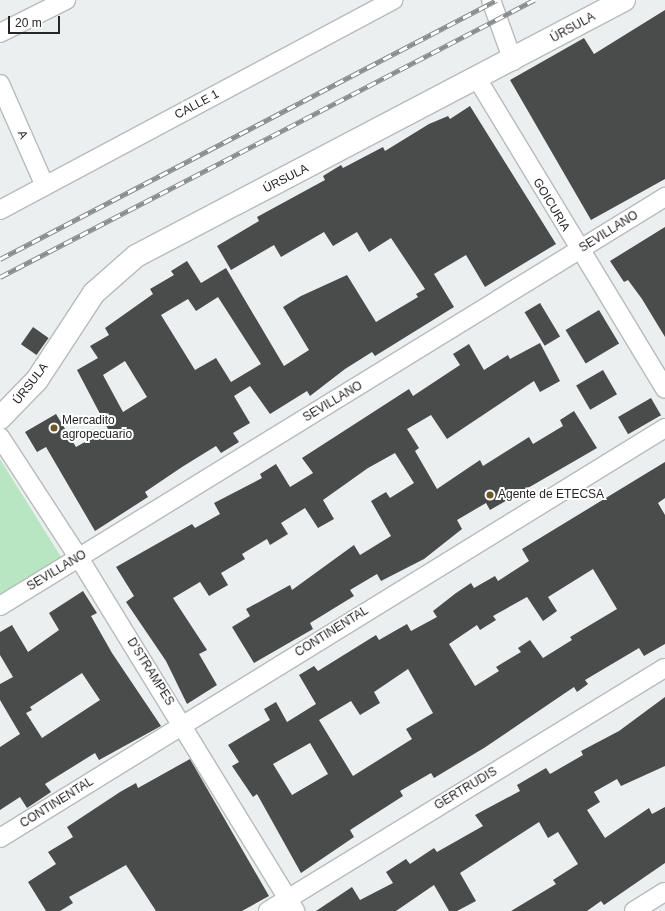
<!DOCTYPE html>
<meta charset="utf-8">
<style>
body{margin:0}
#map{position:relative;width:665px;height:911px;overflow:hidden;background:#ebefef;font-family:Helvetica,sans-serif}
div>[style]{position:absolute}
.green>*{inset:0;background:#b9e6c2}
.building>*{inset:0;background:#494c4b;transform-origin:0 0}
.roads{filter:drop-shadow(1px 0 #b7bbbb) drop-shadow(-1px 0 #b7bbbb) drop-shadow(0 1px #b7bbbb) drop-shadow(0 -1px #b7bbbb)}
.street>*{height:18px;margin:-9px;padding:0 9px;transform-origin:9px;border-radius:9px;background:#fff}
.secondary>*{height:22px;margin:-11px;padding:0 11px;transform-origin:11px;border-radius:11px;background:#fff}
.rail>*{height:4.5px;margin-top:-2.25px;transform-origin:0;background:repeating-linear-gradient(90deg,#fff 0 9px,#898c8c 0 18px);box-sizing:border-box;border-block:1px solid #898c8c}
.dots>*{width:11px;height:11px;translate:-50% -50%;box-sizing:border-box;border:2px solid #fff;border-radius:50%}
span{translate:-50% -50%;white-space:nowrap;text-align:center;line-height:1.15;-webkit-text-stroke:4px #fff;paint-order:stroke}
.street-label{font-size:12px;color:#252626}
.poi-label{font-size:12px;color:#252626}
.left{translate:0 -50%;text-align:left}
.scale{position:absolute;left:8px;top:16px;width:52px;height:18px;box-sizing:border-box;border:2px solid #252626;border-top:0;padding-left:5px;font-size:12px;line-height:14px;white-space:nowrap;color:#252626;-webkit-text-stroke:3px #fff;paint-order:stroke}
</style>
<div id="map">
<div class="green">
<i style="clip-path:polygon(0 459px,63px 560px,0 598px)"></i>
</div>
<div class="building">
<i style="clip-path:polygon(665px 10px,665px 179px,591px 220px,510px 80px,584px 38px,594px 54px)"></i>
<i style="clip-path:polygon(evenodd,470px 106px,556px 244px,485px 287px,466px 255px,434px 274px,454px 307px,375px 356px,372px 352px,345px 369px,310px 396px,307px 391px,270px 414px,250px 386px,234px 396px,250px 423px,233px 433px,239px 442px,221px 453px,216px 446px,182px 467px,145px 492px,148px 497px,95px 531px,46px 447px,37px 452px,25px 432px,56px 414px,76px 447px,108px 429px,77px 370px,98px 358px,90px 346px,109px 335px,105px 328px,153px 294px,150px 289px,174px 275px,171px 271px,187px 261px,201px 283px,226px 268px,284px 366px,309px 350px,283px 307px,301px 296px,347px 275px,376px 322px,418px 297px,416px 294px,425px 289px,391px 238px,369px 252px,357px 232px,333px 246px,324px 232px,281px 257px,274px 245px,231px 270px,217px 246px,259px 221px,257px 217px,325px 180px,323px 176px,341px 165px,343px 168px,383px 147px,385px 151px,429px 124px,448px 116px,450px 119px,470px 106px,218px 297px,261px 364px,231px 382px,216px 358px,195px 370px,161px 315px,188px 299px,196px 311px,218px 297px,470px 106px,125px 361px,147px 397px,123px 412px,103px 375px,125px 361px)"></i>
<i style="clip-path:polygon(665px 227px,665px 337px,642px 299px,628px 280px,624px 282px,610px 261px)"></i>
<i style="left:540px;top:303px;width:39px;height:18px;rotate:59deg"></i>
<i style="left:599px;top:310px;width:39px;height:39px;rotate:59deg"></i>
<i style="left:33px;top:327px;width:19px;height:21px;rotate:35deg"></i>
<i style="clip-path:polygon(540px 343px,560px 381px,540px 392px,534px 381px,447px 439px,431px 415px,407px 429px,419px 448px,415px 451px,437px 489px,480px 460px,483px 466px,529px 437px,533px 444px,563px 426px,560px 420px,574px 411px,597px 448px,490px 510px,486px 503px,457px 520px,462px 529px,424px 559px,381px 581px,377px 574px,350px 590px,354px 596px,310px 623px,313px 629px,254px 663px,232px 627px,250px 616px,246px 609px,290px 585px,292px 590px,354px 545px,360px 555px,391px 536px,371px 501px,386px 492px,390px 498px,414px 483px,395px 453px,368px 468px,323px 500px,334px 519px,318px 528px,305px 508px,281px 523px,288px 534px,270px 545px,267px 539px,242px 554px,245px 559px,221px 573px,228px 585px,209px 596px,200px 582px,173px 598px,207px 650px,199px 654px,217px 685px,187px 704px,166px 661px,126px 602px,134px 596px,116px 567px,192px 524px,195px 528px,220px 514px,214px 503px,262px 478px,260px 474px,276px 464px,290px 487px,313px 473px,302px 458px,409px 389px,413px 396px,460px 365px,453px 354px,469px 344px,484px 370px,508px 355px,510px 359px)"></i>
<i style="left:603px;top:370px;width:28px;height:31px;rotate:60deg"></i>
<i style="left:651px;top:398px;width:20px;height:38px;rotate:60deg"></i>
<i style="clip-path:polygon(evenodd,665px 462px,665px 498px,658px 503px,665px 515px,665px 644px,644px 656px,639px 648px,585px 680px,588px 684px,577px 692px,574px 687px,484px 748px,434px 778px,431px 773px,400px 791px,403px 796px,350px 830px,354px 837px,301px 873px,257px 794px,253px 797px,232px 766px,239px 762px,228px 745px,270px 720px,264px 709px,276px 702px,287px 722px,316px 704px,299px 675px,314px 666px,318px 671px,376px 635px,379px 640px,407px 624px,411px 631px,437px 617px,433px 611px,456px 593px,471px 583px,474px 588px,495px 576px,498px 581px,529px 561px,522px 549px,665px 462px,593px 569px,617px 609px,570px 637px,572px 640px,543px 658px,530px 640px,518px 648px,521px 652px,496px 667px,499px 671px,475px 686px,449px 644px,477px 625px,480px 630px,496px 620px,493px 616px,527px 597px,543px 621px,557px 611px,548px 597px,593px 569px,665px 462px,408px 669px,433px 713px,406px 729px,412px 739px,353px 776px,319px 720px,351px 701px,360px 715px,380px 703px,374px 692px,408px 669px,665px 462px,310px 743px,328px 774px,292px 795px,273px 764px,310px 743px)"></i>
<i style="clip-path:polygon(evenodd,83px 591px,97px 613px,91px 616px,112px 653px,161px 726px,99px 760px,95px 753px,45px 784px,51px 792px,27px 808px,20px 797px,0 810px,0 747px,20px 734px,0 700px,0 684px,13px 677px,0 655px,0 632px,12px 625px,28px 652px,59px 630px,49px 613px,83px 591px,82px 673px,100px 700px,42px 738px,26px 713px,32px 710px,30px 707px,82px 673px)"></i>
<i style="clip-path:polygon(665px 697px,665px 766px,621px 786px,617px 779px,594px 792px,600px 802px,587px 810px,605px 838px,649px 808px,652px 814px,665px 807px,665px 863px,604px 905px,601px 901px,587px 911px,511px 911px,556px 884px,553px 880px,578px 864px,558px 832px,548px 838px,539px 822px,460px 873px,476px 901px,457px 911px,449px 911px,434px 885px,396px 911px,316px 911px,352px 887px,360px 900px,393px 883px,386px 872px,406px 859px,410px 864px,434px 848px,437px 852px,483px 826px,475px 815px,520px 791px,517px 785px,546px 768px,550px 774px,583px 755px,581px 751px,619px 731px)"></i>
<i style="clip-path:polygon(190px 759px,269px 896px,242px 911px,156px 911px,126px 865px,69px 897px,73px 903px,60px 911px,46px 911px,28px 882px,56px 864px,48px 852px,73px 837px,67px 827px,120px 792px,136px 783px,138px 788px)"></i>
</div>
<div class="roads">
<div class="street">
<i style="left:491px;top:0;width:65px;rotate:70.2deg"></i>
<i style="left:0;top:33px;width:74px;rotate:-26.6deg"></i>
<i style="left:478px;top:80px;width:361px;rotate:58.8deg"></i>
<i style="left:0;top:84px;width:111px;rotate:66.2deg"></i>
<i style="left:0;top:210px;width:446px;rotate:-28.1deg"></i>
<i style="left:0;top:437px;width:145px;rotate:56.9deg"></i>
<i style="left:79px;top:558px;width:414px;rotate:58.5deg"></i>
<i style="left:0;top:606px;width:781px;rotate:-31.59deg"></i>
<i style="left:0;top:838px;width:781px;rotate:-31.66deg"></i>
<i style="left:268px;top:911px;width:465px;rotate:-31.5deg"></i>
<i style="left:634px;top:911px;width:36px;rotate:-32deg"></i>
</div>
<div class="secondary">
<i style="left:0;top:418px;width:53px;rotate:-45.8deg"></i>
<i style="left:37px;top:380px;width:104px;rotate:-56.8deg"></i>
<i style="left:94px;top:293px;width:56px;rotate:-41.4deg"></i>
<i style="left:136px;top:256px;width:551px;rotate:-27.68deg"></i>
</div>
</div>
<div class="rail">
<i style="left:0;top:259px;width:560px;rotate:-27.53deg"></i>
<i style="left:0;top:277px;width:602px;rotate:-27.42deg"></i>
</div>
<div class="dots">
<i style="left:54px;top:428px;background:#6f5728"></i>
<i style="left:490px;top:495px;background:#6f5728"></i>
</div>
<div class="street-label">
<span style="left:573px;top:28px;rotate:-29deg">ÚRSULA</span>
<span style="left:197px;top:105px;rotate:-28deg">CALLE 1</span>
<span style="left:22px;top:135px;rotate:66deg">A</span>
<span style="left:286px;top:179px;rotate:-27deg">ÚRSULA</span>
<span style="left:551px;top:205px;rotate:59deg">GOICURIA</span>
<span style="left:609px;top:232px;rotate:-32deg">SEVILLANO</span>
<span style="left:31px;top:384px;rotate:-52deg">ÚRSULA</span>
<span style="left:333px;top:402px;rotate:-31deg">SEVILLANO</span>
<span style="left:57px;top:571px;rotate:-31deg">SEVILLANO</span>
<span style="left:332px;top:632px;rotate:-32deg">CONTINENTAL</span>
<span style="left:150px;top:672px;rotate:58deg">D'STRAMPES</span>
<span style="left:466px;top:789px;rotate:-31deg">GERTRUDIS</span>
<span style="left:57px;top:803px;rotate:-32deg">CONTINENTAL</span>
</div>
<div class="poi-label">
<span class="left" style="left:62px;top:428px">Mercadito<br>agropecuario</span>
<span class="left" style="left:498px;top:495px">Agente de ETECSA</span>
</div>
<div class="scale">20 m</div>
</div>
